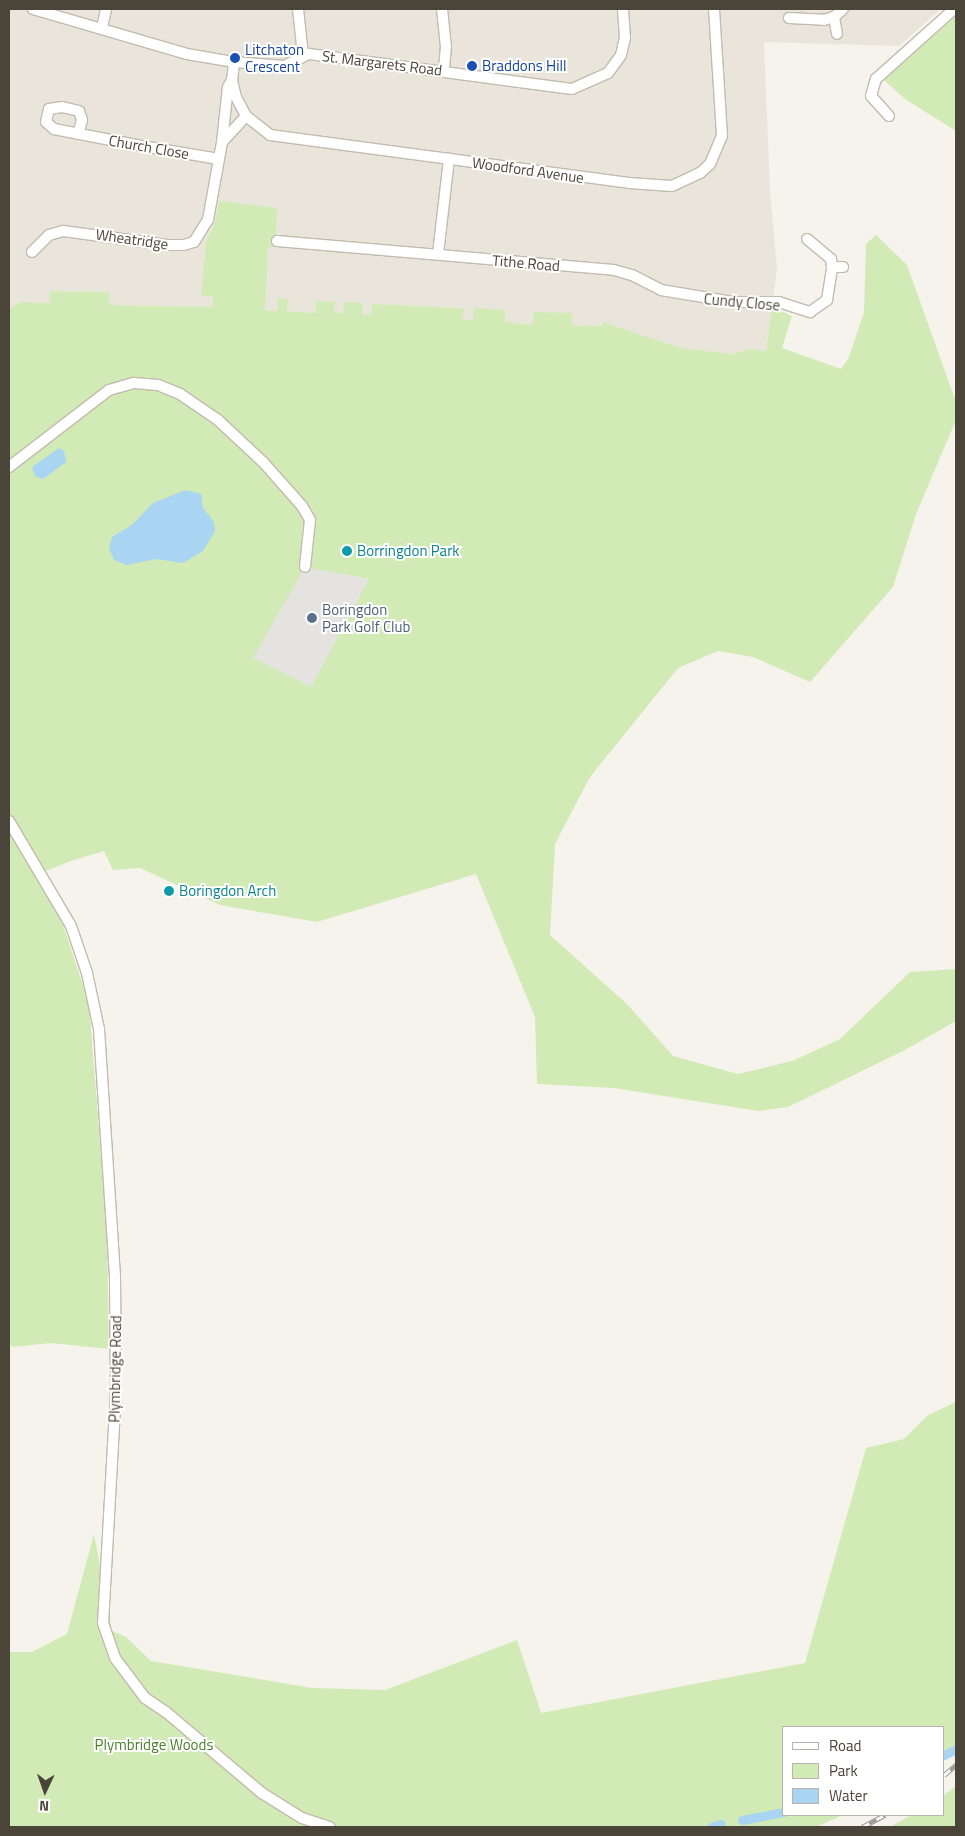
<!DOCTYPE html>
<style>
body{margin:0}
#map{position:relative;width:965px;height:1836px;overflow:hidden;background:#f6f3ec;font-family:"Titillium Web",sans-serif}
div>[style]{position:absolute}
.residential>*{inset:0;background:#eae5da}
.green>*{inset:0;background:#d2eab5}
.parking>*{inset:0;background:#e5e3e0}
.water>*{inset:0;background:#a9d4f2}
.canal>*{height:9px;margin:-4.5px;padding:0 4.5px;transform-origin:4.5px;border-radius:4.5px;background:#a9d4f2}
.roads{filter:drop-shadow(1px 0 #c2bbae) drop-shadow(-1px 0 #c2bbae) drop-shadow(0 1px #c2bbae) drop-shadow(0 -1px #c2bbae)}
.minor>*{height:10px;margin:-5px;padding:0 5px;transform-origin:5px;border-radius:5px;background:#fff}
.rail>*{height:4.5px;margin-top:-2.25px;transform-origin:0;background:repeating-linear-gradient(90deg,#fff 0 8px,#9a9a9a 0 16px);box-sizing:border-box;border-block:1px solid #9a9a9a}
.dots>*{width:14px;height:14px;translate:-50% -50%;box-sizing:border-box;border:2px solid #fff;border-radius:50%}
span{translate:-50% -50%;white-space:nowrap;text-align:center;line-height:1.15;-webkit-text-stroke:4px #fff;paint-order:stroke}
.transit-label{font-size:15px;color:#164399}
.left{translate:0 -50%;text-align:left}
.street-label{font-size:15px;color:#4b4439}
.culture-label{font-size:15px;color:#0d838f}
.service-label{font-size:15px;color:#4e5e75}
.park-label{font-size:15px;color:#4a7f2a}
.frame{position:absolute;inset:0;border:10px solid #4b4439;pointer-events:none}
.legend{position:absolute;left:782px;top:1726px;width:162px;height:90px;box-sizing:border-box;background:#fff;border:1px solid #b7b4b0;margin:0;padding:6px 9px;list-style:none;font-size:15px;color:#4b4439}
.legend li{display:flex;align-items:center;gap:10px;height:25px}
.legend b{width:25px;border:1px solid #b7b4b0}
.north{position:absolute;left:20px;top:1766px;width:50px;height:50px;-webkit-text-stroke:4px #fff;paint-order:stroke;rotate:183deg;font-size:14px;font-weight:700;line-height:20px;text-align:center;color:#4b4439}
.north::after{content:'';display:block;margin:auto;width:18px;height:22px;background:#4b4439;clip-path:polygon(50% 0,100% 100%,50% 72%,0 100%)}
</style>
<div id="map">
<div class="residential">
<i style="clip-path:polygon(9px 9px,941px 9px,899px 46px,764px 42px,770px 191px,777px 268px,766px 351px,752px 350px,733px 354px,681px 348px,603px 322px,603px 326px,572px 325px,573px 314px,534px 312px,533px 325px,505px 322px,505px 310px,474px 308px,474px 321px,463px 320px,463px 309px,423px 306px,373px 304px,371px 315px,362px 315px,363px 303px,343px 313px,334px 313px,335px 302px,316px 301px,315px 313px,287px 311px,288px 299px,279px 299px,278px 311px,264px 310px,268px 247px,275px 246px,219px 201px,214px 226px,206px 241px,201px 296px,213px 296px,213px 307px,110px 305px,109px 292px,50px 291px,51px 303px,21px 302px,9px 309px)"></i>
</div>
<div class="green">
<i style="clip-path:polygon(956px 16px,956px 131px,905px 99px,884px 80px)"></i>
<i style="clip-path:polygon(219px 201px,277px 208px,275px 247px,268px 247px,265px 310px,278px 311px,278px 298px,288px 299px,287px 311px,315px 313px,316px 301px,335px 302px,334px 313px,343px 313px,344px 302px,363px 303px,362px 315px,371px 315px,372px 304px,423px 306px,464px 309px,463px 320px,473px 320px,474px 308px,505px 310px,505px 322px,532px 325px,534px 312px,573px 313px,572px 325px,602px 326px,603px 322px,681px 348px,733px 354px,752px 349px,766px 351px,772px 307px,792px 316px,782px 348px,841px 369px,848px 359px,864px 313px,866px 244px,876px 235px,907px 265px,956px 402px,956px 420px,916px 514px,893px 587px,810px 682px,753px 657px,718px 651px,678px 668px,590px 777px,555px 844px,550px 935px,627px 1004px,673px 1056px,738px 1074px,792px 1061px,840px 1039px,910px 972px,956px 969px,956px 1021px,903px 1051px,788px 1107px,758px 1111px,614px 1088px,537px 1084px,535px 1017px,476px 874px,317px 922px,220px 905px,140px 868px,113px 870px,104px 851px,71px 861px,39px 874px,63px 925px,89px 1003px,107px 1231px,109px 1349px,51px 1343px,13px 1347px,9px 1344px,9px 309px,21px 302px,50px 303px,50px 291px,109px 292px,110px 305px,213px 307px,213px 296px,201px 296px,206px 241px,214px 226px)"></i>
<i style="clip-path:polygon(956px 1402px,956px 1744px,944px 1754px,944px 1727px,784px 1727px,784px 1815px,843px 1815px,816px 1827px,9px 1827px,9px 1652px,32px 1652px,67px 1634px,94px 1534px,112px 1631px,126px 1637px,151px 1661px,312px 1688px,385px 1690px,517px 1640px,541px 1713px,805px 1663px,866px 1448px,904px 1439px,928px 1415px)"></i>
<i style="clip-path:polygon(956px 1786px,956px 1827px,890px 1827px,911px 1815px,944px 1815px,944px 1795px)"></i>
</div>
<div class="parking">
<i style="clip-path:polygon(305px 567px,369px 579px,311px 687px,253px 658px)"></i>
</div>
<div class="water">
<i style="clip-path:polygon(59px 448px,64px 451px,66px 462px,43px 479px,35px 476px,32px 467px)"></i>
<i style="clip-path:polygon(186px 490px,201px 494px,203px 508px,214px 522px,215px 531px,203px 551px,183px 563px,156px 559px,127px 565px,114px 560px,109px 548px,112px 537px,132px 525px,153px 503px)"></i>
</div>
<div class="canal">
<i style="left:944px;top:1755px;width:13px;rotate:-27deg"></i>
<i style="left:742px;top:1820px;width:43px;rotate:-10.8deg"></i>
<i style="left:711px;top:1827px;width:10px;rotate:-17deg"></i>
</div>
<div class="roads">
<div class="minor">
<i style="left:33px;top:9px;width:160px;rotate:16.3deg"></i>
<i style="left:187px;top:54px;width:48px;rotate:9.7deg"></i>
<i style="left:234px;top:62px;width:50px;rotate:4.6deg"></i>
<i style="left:284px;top:66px;width:28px;rotate:-26deg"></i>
<i style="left:309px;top:54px;width:265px;rotate:7.6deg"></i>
<i style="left:572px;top:89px;width:39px;rotate:-24deg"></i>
<i style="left:608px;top:73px;width:22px;rotate:-54deg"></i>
<i style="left:621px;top:55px;width:17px;rotate:-77deg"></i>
<i style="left:625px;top:38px;width:29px;rotate:-94deg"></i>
<i style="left:298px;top:9px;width:46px;rotate:83.8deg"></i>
<i style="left:442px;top:9px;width:37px;rotate:84deg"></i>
<i style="left:446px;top:46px;width:24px;rotate:95deg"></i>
<i style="left:834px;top:17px;width:17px;rotate:80deg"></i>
<i style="left:789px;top:18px;width:35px;rotate:3deg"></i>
<i style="left:824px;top:20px;width:10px;rotate:-17deg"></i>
<i style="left:834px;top:17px;width:12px;rotate:-42deg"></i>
<i style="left:102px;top:28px;width:19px;rotate:-78deg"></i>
<i style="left:234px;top:62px;width:18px;rotate:96deg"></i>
<i style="left:232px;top:80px;width:17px;rotate:77deg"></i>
<i style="left:236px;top:97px;width:21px;rotate:62deg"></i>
<i style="left:246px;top:116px;width:31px;rotate:38deg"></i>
<i style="left:270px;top:135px;width:362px;rotate:7.6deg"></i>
<i style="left:629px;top:183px;width:43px;rotate:4deg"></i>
<i style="left:672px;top:186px;width:31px;rotate:-25deg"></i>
<i style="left:700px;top:173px;width:13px;rotate:-42deg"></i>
<i style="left:710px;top:164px;width:30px;rotate:-67deg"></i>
<i style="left:722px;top:136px;width:127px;rotate:-93.6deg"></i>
<i style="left:889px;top:116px;width:27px;rotate:-132deg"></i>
<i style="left:871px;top:96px;width:18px;rotate:-74deg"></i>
<i style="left:876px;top:79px;width:105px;rotate:-41.9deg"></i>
<i style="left:78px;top:134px;width:15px;rotate:-74deg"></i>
<i style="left:82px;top:120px;width:9px;rotate:-108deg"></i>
<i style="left:79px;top:111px;width:17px;rotate:-167deg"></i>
<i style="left:62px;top:107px;width:13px;rotate:171deg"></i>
<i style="left:49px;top:109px;width:13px;rotate:103deg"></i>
<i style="left:46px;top:122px;width:11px;rotate:41deg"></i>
<i style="left:54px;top:129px;width:84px;rotate:11deg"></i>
<i style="left:136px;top:145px;width:84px;rotate:9.6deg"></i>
<i style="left:222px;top:142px;width:55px;rotate:-83.8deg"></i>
<i style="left:228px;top:87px;width:8px;rotate:-60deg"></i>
<i style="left:277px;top:241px;width:338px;rotate:4.9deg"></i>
<i style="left:614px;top:270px;width:19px;rotate:16deg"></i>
<i style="left:632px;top:275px;width:33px;rotate:27deg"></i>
<i style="left:661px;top:290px;width:73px;rotate:9.5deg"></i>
<i style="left:733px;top:302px;width:46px"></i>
<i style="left:779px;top:302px;width:33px;rotate:18deg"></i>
<i style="left:810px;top:312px;width:21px;rotate:-35deg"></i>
<i style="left:827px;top:300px;width:33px;rotate:-81deg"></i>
<i style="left:832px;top:267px;width:8px;rotate:-97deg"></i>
<i style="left:831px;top:259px;width:31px;rotate:-140deg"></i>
<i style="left:32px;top:252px;width:24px;rotate:-45deg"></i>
<i style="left:49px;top:235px;width:15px;rotate:-16deg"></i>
<i style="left:63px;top:231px;width:105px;rotate:7.7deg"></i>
<i style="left:167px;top:245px;width:17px"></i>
<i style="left:184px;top:245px;width:10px;rotate:-17deg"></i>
<i style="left:194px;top:242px;width:26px;rotate:-58deg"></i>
<i style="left:208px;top:220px;width:79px;rotate:-79.8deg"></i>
<i style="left:222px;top:142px;width:35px;rotate:-47deg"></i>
<i style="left:438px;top:254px;width:96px;rotate:-83.4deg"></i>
<i style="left:832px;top:267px;width:11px"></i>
<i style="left:9px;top:467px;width:126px;rotate:-37.6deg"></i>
<i style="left:109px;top:390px;width:26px;rotate:-16deg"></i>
<i style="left:134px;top:383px;width:24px;rotate:5deg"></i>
<i style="left:158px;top:385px;width:24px;rotate:22deg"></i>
<i style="left:180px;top:394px;width:46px;rotate:34.4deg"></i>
<i style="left:218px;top:420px;width:62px;rotate:43deg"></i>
<i style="left:263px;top:462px;width:59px;rotate:48.4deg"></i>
<i style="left:302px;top:506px;width:16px;rotate:60deg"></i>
<i style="left:310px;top:520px;width:47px;rotate:96.1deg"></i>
<i style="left:9px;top:821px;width:122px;rotate:59.4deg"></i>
<i style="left:71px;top:926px;width:50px;rotate:71.2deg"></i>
<i style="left:87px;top:973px;width:57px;rotate:77.9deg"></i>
<i style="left:99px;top:1029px;width:248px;rotate:86.3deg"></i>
<i style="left:115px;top:1276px;width:115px;rotate:89.5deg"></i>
<i style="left:116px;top:1391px;width:232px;rotate:93.2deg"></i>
<i style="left:103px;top:1623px;width:37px;rotate:71deg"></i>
<i style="left:115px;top:1658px;width:50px;rotate:53.1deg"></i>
<i style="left:145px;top:1698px;width:25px;rotate:34deg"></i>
<i style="left:166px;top:1712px;width:126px;rotate:40.2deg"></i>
<i style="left:262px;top:1793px;width:47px;rotate:32deg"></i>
<i style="left:302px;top:1818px;width:29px;rotate:18deg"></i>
</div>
</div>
<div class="rail">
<i style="left:944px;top:1775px;width:16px;rotate:-40deg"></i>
<i style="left:862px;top:1827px;width:26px;rotate:-28deg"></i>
</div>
<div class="dots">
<i style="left:235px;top:58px;background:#1a4fb4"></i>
<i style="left:472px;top:66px;background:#1a4fb4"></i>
<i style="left:347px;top:551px;background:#0f9aa8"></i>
<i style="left:312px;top:618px;background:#5c6f8a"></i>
<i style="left:169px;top:891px;background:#0f9aa8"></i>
</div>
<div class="transit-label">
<span class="left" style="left:245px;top:58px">Litchaton<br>Crescent</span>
<span class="left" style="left:482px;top:66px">Braddons Hill</span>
</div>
<div class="street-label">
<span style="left:382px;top:63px;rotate:7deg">St. Margarets Road</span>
<span style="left:149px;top:147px;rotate:10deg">Church Close</span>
<span style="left:528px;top:170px;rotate:8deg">Woodford Avenue</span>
<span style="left:132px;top:239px;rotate:8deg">Wheatridge</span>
<span style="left:526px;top:263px;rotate:5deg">Tithe Road</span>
<span style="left:742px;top:302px;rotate:5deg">Cundy Close</span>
<span style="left:115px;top:1369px;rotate:-89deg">Plymbridge Road</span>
</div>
<div class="culture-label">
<span class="left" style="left:357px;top:551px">Borringdon Park</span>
<span class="left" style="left:179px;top:891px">Boringdon Arch</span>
</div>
<div class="service-label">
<span class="left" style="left:322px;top:618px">Boringdon<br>Park Golf Club</span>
</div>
<div class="park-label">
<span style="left:154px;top:1745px">Plymbridge Woods</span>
</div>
<div class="frame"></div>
<ul class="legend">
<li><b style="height:6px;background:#fff"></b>Road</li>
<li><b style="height:14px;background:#d2eab5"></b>Park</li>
<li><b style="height:14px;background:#a9d4f2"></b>Water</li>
</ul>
<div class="north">N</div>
</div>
